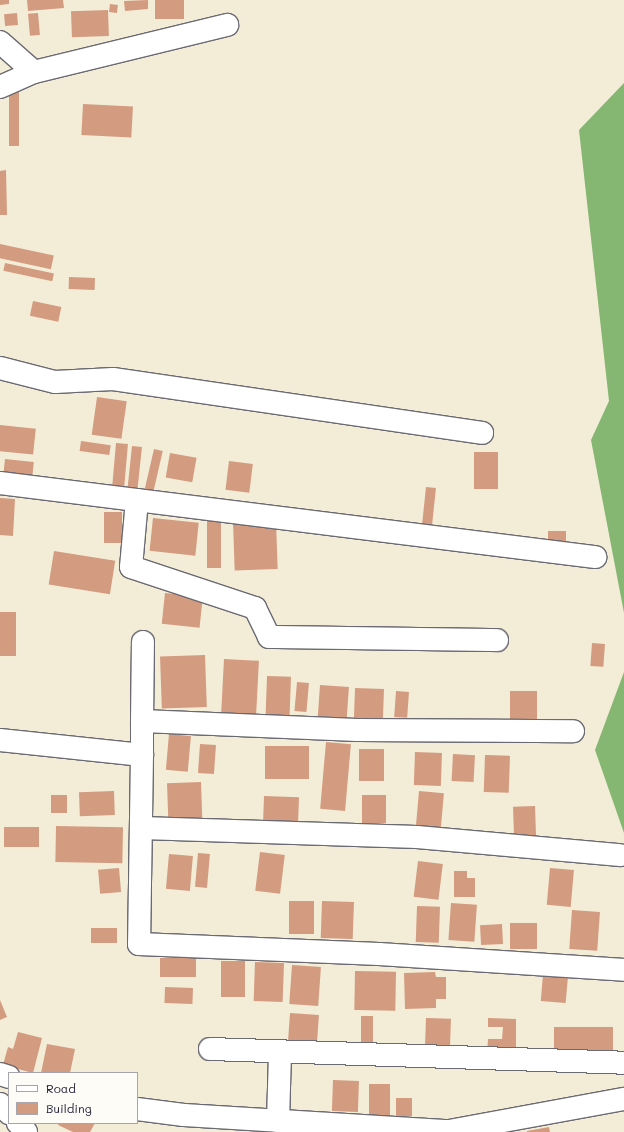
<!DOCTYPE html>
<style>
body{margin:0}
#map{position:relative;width:624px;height:1132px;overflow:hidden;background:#f3edd8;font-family:Mali,sans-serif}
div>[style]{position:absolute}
.forest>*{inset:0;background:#85b772}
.building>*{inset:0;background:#d39b7f;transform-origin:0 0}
.roads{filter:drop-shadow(1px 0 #6b6972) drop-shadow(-1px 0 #6b6972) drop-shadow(0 1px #6b6972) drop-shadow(0 -1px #6b6972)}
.minor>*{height:22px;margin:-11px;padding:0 11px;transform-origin:11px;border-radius:11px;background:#fff}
span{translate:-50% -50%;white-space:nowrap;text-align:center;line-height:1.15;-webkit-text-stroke:4px #fdfcf7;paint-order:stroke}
.legend{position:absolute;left:8px;top:1072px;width:130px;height:52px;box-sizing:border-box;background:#fdfcf7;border:1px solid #a5a5ac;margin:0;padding:5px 7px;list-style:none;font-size:12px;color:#22223b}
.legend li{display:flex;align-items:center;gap:8px;height:20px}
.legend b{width:20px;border:1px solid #a5a5ac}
</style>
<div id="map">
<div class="forest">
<i style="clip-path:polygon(624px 83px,624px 613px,591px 440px,609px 401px,579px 130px)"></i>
<i style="clip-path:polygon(624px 672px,624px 833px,595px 750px)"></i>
</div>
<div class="building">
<i style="clip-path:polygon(0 0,9px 0,9px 4px,0 5px)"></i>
<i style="clip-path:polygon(27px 0,63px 0,64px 8px,28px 11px)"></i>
<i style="clip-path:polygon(148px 0,148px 9px,125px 11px,124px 1px)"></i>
<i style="left:155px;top:0;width:29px;height:19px"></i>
<i style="left:110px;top:4px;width:8px;height:8px;rotate:7deg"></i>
<i style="left:108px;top:10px;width:26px;height:37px;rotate:88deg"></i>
<i style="left:17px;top:13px;width:12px;height:13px;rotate:85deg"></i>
<i style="left:38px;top:13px;width:22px;height:10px;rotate:85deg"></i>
<i style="left:9px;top:91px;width:10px;height:55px"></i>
<i style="left:83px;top:104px;width:50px;height:31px;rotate:3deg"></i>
<i style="clip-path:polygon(6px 170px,7px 215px,0 215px,0 171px)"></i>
<i style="left:0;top:244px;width:55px;height:14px;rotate:12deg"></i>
<i style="left:5px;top:263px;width:50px;height:8px;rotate:12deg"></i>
<i style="left:69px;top:277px;width:26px;height:12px;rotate:2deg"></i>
<i style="left:33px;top:301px;width:29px;height:15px;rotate:12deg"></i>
<i style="left:97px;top:397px;width:30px;height:38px;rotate:8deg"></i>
<i style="left:0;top:425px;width:36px;height:26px;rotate:6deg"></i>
<i style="left:81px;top:441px;width:30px;height:10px;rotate:8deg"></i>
<i style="left:116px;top:443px;width:12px;height:46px;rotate:5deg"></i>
<i style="left:132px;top:446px;width:10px;height:46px;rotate:6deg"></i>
<i style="left:154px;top:449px;width:9px;height:47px;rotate:13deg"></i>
<i style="left:474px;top:452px;width:24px;height:37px"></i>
<i style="left:170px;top:453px;width:27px;height:25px;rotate:10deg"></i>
<i style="left:5px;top:459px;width:29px;height:14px;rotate:6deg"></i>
<i style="left:229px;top:461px;width:24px;height:29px;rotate:7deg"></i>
<i style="left:426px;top:487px;width:10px;height:38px;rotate:6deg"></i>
<i style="clip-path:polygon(0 498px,15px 499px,13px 536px,0 535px)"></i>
<i style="left:104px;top:512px;width:18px;height:31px"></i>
<i style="left:153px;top:518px;width:46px;height:33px;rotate:6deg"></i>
<i style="left:207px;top:521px;width:14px;height:47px"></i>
<i style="left:276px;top:521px;width:48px;height:43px;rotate:88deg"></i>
<i style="left:548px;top:531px;width:18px;height:11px"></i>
<i style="left:54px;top:551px;width:62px;height:34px;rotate:9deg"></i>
<i style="left:165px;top:593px;width:38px;height:31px;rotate:6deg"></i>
<i style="left:0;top:612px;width:16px;height:44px"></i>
<i style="left:592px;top:643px;width:13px;height:23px;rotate:4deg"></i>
<i style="left:205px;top:655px;width:52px;height:45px;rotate:88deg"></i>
<i style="left:224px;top:659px;width:35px;height:55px;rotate:3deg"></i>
<i style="left:267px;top:676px;width:24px;height:44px;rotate:2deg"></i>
<i style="left:297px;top:682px;width:12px;height:29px;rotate:5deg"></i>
<i style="left:320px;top:685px;width:29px;height:31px;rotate:4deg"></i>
<i style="left:355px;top:688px;width:29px;height:33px;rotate:2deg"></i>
<i style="left:396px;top:691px;width:13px;height:26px;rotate:4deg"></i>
<i style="left:510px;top:691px;width:27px;height:34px"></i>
<i style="left:169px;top:734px;width:22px;height:36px;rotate:5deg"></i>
<i style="left:326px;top:742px;width:25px;height:67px;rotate:5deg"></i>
<i style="left:200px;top:744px;width:16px;height:29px;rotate:4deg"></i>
<i style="left:265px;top:746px;width:44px;height:33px"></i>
<i style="left:359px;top:749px;width:25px;height:32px"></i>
<i style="left:415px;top:752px;width:27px;height:33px;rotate:2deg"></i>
<i style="left:453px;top:754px;width:22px;height:27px;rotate:3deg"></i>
<i style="left:485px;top:755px;width:25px;height:37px;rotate:2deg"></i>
<i style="left:201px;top:782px;width:37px;height:34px;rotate:88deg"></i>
<i style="left:114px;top:791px;width:24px;height:35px;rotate:88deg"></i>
<i style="left:419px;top:791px;width:25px;height:36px;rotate:5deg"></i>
<i style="left:51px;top:795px;width:16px;height:18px"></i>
<i style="left:362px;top:795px;width:24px;height:28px"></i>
<i style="left:264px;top:796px;width:35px;height:27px;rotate:2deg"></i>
<i style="left:535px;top:806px;width:32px;height:22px;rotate:88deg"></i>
<i style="left:56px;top:826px;width:67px;height:36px;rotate:1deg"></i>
<i style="left:4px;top:827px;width:35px;height:20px"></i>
<i style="left:260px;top:852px;width:25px;height:39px;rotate:7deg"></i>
<i style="left:198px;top:853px;width:12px;height:34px;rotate:5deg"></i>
<i style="left:169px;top:854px;width:24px;height:35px;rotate:5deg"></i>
<i style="left:418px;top:861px;width:25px;height:36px;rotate:7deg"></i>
<i style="left:119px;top:868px;width:24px;height:21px;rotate:85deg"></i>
<i style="left:550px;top:868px;width:24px;height:37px;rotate:5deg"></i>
<i style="clip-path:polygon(454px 871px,467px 871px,467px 878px,475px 878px,475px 897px,454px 897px)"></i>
<i style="left:289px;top:901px;width:25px;height:33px"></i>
<i style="left:322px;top:901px;width:32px;height:37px;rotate:2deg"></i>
<i style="left:451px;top:903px;width:26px;height:37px;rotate:4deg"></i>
<i style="left:417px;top:906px;width:23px;height:36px;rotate:2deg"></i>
<i style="left:572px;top:910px;width:28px;height:39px;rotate:4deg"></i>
<i style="left:537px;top:923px;width:26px;height:27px;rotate:90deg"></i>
<i style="left:502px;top:924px;width:20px;height:22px;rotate:87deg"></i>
<i style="left:91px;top:928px;width:26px;height:15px"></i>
<i style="left:196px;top:958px;width:19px;height:36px;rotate:90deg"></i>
<i style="left:221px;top:961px;width:24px;height:36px"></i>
<i style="left:255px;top:962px;width:29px;height:39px;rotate:2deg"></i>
<i style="left:292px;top:965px;width:29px;height:39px;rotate:4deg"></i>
<i style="left:355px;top:971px;width:41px;height:39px;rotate:1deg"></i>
<i style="clip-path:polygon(435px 972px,436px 977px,446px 977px,446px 999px,436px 999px,436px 1008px,405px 1009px,404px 973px)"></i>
<i style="left:543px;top:975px;width:25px;height:26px;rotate:5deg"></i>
<i style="left:165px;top:987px;width:28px;height:16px;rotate:2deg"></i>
<i style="clip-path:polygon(0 1000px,7px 1017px,0 1020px)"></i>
<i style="left:290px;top:1013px;width:29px;height:29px;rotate:4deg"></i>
<i style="left:361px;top:1016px;width:12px;height:27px"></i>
<i style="left:426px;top:1018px;width:25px;height:31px;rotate:2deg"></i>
<i style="clip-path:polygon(488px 1018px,516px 1019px,516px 1056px,487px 1055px,488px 1039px,502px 1039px,503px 1027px,488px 1027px)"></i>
<i style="left:554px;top:1027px;width:59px;height:31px"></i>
<i style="clip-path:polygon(18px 1032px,42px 1038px,33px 1073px,3px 1065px,8px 1047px,13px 1049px)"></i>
<i style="clip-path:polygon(47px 1044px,75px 1049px,70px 1073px,41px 1073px)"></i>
<i style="left:333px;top:1080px;width:26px;height:31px;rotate:2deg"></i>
<i style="left:369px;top:1084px;width:21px;height:33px"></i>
<i style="left:396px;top:1098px;width:16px;height:18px"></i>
<i style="clip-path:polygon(59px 1123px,95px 1123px,90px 1132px,73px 1132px,58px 1125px)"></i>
<i style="clip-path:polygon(549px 1127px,550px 1132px,527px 1132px,527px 1131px)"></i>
</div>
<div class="roads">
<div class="minor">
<i style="left:0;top:42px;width:45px;rotate:41.4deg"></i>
<i style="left:0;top:87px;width:37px;rotate:-24deg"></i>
<i style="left:34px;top:72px;width:199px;rotate:-13.7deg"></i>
<i style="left:0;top:368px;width:57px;rotate:14.3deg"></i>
<i style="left:55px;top:382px;width:58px;rotate:-3deg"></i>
<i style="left:113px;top:379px;width:373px;rotate:8.3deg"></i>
<i style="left:0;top:483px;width:600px;rotate:7.09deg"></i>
<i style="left:137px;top:500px;width:67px;rotate:95.1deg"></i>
<i style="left:131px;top:567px;width:131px;rotate:18.3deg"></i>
<i style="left:255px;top:608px;width:32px;rotate:64deg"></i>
<i style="left:269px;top:637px;width:228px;rotate:0.8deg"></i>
<i style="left:142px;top:721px;width:79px;rotate:-89.3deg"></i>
<i style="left:0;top:740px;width:143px;rotate:6deg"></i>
<i style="left:142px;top:755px;width:34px;rotate:-90deg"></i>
<i style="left:142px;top:721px;width:215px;rotate:2.4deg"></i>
<i style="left:357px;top:730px;width:216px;rotate:0.3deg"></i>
<i style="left:142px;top:755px;width:189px;rotate:90.9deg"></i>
<i style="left:139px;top:944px;width:240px;rotate:2.4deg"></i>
<i style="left:379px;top:954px;width:246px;rotate:3.7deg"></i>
<i style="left:142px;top:828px;width:275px;rotate:1.9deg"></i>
<i style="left:417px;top:837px;width:204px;rotate:5.1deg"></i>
<i style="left:210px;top:1049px;width:414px;rotate:1.9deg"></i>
<i style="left:0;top:1074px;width:9px;rotate:18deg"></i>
<i style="left:0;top:1104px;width:13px;rotate:45deg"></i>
<i style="left:137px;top:1109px;width:47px;rotate:7.3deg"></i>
<i style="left:184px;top:1115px;width:265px;rotate:3.5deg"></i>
<i style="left:449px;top:1131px;width:178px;rotate:-10.4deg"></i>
<i style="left:278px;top:1121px;width:68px;rotate:-88.3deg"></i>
<i style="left:18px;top:1123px;width:12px;rotate:48deg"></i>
</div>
</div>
<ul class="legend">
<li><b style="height:5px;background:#fff"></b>Road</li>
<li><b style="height:11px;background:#d39b7f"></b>Building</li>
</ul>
</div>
